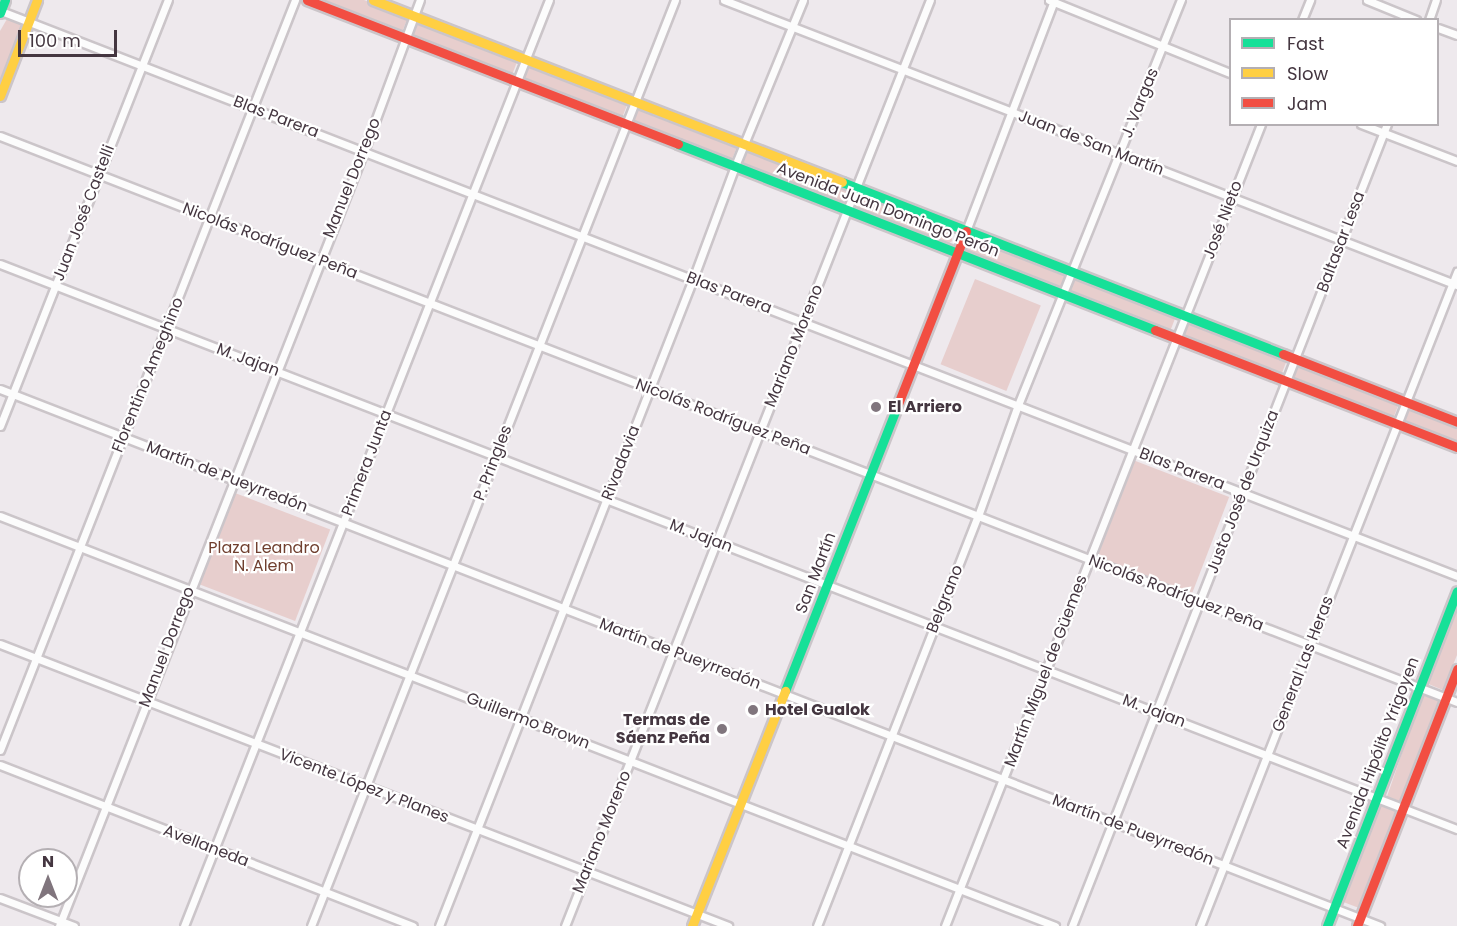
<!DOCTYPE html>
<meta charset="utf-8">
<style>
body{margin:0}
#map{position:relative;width:1457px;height:926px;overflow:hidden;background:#eee9ed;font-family:Poppins,sans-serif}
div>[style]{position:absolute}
.green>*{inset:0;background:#e7cecd;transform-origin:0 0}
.roads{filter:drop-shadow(2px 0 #cbc5c9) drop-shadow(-2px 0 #cbc5c9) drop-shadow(0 2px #cbc5c9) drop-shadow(0 -2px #cbc5c9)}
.street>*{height:7px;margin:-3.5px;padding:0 3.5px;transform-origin:3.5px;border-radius:3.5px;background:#fcfcfc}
.fast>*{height:9px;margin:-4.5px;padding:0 4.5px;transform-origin:4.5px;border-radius:4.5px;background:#16e098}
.slow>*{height:9px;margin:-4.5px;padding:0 4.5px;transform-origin:4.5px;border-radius:4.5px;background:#ffcf43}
.jam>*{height:9px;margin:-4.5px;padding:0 4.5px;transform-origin:4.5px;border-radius:4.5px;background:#f24e42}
.dots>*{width:16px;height:16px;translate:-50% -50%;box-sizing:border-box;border:3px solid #fff;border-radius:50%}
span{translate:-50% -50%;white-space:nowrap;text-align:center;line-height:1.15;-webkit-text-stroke:4.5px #fff;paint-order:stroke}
.street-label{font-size:16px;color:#443640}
.poi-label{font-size:16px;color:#443640;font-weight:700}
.left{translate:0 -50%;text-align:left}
.right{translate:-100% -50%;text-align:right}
.park-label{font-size:16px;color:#703f2f}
.legend{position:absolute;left:1229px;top:18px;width:210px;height:108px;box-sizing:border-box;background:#fff;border:2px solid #b4afb3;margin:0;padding:8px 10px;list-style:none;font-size:18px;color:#443640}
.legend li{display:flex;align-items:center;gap:12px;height:30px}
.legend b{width:30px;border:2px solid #b4afb3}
.north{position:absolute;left:18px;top:848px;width:60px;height:60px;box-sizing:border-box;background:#fff;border:2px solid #b4afb3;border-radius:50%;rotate:0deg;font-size:16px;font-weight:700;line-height:24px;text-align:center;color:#443640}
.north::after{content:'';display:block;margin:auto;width:21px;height:27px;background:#80757d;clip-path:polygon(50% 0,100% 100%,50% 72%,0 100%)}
.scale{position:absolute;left:18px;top:30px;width:99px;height:27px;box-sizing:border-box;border:3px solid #443640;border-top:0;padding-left:8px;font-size:18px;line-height:21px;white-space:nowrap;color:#443640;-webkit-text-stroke:4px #fff;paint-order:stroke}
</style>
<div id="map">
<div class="green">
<i style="clip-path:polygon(318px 0,364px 0,408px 17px,402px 32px)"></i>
<i style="clip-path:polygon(7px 19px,19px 21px,22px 29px,0 85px,0 31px)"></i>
<i style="left:417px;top:21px;width:108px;height:16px;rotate:21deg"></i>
<i style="left:526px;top:64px;width:109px;height:16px;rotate:21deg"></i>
<i style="left:636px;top:106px;width:109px;height:17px;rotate:22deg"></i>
<i style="left:745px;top:148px;width:110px;height:18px;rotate:21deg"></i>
<i style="clip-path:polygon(857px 192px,952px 229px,952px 241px,947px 245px,850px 207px)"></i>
<i style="clip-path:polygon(967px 236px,976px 237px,1068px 273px,1061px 289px,965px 252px,963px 247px)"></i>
<i style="left:1075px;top:275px;width:109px;height:19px;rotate:21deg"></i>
<i style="left:975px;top:279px;width:71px;height:92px;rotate:22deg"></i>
<i style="left:1187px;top:319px;width:108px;height:18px;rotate:21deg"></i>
<i style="left:1297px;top:362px;width:110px;height:18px;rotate:21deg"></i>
<i style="clip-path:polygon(1408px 406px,1457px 425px,1457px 444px,1402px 422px)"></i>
<i style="left:1133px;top:460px;width:103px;height:103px;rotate:21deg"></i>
<i style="left:235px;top:493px;width:102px;height:98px;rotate:21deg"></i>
<i style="clip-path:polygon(1457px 604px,1457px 655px,1443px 690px,1426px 683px)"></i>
<i style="left:1422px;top:695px;width:18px;height:108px;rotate:19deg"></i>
<i style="left:1379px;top:801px;width:19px;height:107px;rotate:21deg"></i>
</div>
<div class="roads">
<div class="street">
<i style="left:724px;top:0;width:786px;rotate:21.25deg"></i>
<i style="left:1049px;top:0;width:195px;rotate:22deg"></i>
<i style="left:1367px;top:0;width:53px;rotate:22.2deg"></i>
<i style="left:1px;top:11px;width:1562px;rotate:21.21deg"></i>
<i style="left:1302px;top:20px;width:22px;rotate:-68deg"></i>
<i style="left:1429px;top:20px;width:21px;rotate:-71deg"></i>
<i style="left:1438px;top:28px;width:20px;rotate:20deg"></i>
<i style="left:1361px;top:124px;width:103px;rotate:21.1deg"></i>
<i style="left:0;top:136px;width:1563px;rotate:21.23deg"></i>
<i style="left:966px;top:231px;width:247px;rotate:-69.1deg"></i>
<i style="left:0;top:264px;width:1563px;rotate:21.2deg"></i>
<i style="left:0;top:389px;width:1481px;rotate:21.26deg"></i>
<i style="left:0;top:426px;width:458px;rotate:-68.5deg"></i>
<i style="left:0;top:516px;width:1132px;rotate:21.24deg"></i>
<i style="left:0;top:644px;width:781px;rotate:21.17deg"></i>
<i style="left:0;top:750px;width:806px;rotate:-68.53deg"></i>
<i style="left:0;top:765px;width:443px;rotate:21.3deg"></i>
<i style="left:0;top:898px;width:79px;rotate:20.7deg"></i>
<i style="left:59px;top:926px;width:833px;rotate:-68.52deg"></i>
<i style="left:364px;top:151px;width:161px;rotate:-69.7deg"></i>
<i style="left:184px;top:926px;width:995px;rotate:-68.49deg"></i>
<i style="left:311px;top:926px;width:995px;rotate:-68.54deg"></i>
<i style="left:439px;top:926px;width:695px;rotate:-68.57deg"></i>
<i style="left:693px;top:279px;width:121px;rotate:-69.6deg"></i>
<i style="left:735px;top:166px;width:179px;rotate:-67.7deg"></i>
<i style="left:565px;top:926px;width:995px;rotate:-68.49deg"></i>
<i style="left:817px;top:926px;width:440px;rotate:-68.6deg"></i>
<i style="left:978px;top:516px;width:118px;rotate:-70.2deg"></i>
<i style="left:1018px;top:405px;width:437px;rotate:-68.1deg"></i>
<i style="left:945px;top:926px;width:862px;rotate:-68.49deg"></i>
<i style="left:1072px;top:926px;width:862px;rotate:-68.56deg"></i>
<i style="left:1200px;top:926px;width:703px;rotate:-68.55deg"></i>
</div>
<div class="fast">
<i style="left:0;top:13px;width:14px;rotate:-69deg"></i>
<i style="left:678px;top:144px;width:512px;rotate:21.3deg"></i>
<i style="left:842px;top:182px;width:473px;rotate:21.3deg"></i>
<i style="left:785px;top:691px;width:308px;rotate:-68.5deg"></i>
<i style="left:1327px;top:926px;width:359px;rotate:-68.8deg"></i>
</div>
<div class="slow">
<i style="left:373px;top:0;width:503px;rotate:21.21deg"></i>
<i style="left:0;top:96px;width:103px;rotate:-68.9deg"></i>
<i style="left:692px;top:926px;width:253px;rotate:-68.4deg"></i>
</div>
<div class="jam">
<i style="left:307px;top:0;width:398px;rotate:21.2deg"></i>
<i style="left:1155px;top:330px;width:324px;rotate:21.2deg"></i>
<i style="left:1283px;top:354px;width:187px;rotate:21.3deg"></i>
<i style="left:898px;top:404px;width:186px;rotate:-68.5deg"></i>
<i style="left:1357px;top:926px;width:276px;rotate:-68.7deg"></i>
</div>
</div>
<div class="dots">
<i style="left:876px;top:407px;background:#80757d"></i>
<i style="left:753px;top:710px;background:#80757d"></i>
<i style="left:722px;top:729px;background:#80757d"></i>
</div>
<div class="street-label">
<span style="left:1140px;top:103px;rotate:-68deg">J. Vargas</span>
<span style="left:276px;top:117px;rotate:21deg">Blas Parera</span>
<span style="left:1091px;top:143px;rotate:21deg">Juan de San Martín</span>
<span style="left:352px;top:178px;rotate:-68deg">Manuel Dorrego</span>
<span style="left:888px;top:210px;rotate:21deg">Avenida Juan Domingo Perón</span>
<span style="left:84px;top:213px;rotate:-69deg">Juan José Castelli</span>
<span style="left:1223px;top:220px;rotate:-69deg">José Nieto</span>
<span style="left:270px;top:241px;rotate:21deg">Nicolás Rodríguez Peña</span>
<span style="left:1341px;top:242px;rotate:-69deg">Baltasar Lesa</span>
<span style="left:729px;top:293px;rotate:21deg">Blas Parera</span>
<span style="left:794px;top:346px;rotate:-68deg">Mariano Moreno</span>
<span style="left:248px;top:360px;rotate:21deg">M. Jajan</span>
<span style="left:148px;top:375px;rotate:-68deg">Florentino Ameghino</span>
<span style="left:723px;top:417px;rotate:21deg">Nicolás Rodríguez Peña</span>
<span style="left:367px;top:463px;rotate:-69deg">Primera Junta</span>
<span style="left:493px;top:463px;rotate:-69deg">P. Pringles</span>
<span style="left:621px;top:463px;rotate:-69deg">Rivadavia</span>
<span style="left:1182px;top:469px;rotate:21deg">Blas Parera</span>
<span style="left:227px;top:477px;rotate:21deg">Martín de Pueyrredón</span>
<span style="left:1243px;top:492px;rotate:-69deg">Justo José de Urquiza</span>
<span style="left:701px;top:536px;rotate:21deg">M. Jajan</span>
<span style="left:816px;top:573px;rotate:-69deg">San Martín</span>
<span style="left:1176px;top:593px;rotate:21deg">Nicolás Rodríguez Peña</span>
<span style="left:945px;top:599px;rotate:-68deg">Belgrano</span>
<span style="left:167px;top:647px;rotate:-69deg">Manuel Dorrego</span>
<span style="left:680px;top:654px;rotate:21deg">Martín de Pueyrredón</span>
<span style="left:1303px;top:664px;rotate:-69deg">General Las Heras</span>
<span style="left:1046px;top:671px;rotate:-69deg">Martín Miguel de Güemes</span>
<span style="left:1154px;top:711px;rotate:21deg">M. Jajan</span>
<span style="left:528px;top:721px;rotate:21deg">Guillermo Brown</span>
<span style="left:1378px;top:753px;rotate:-69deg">Avenida Hipólito Yrigoyen</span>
<span style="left:364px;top:786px;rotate:21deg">Vicente López y Planes</span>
<span style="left:1133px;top:830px;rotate:21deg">Martín de Pueyrredón</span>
<span style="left:602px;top:832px;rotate:-68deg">Mariano Moreno</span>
<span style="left:206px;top:846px;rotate:21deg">Avellaneda</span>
</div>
<div class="poi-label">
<span class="left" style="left:888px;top:407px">El Arriero</span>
<span class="left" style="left:765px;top:710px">Hotel Gualok</span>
<span class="right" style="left:710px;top:729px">Termas de<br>Sáenz Peña</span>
</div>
<div class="park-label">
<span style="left:264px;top:557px">Plaza Leandro<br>N. Alem</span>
</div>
<ul class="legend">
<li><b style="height:8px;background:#16e098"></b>Fast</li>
<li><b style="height:8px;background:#ffcf43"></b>Slow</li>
<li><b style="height:8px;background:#f24e42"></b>Jam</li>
</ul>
<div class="north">N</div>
<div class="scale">100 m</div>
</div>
